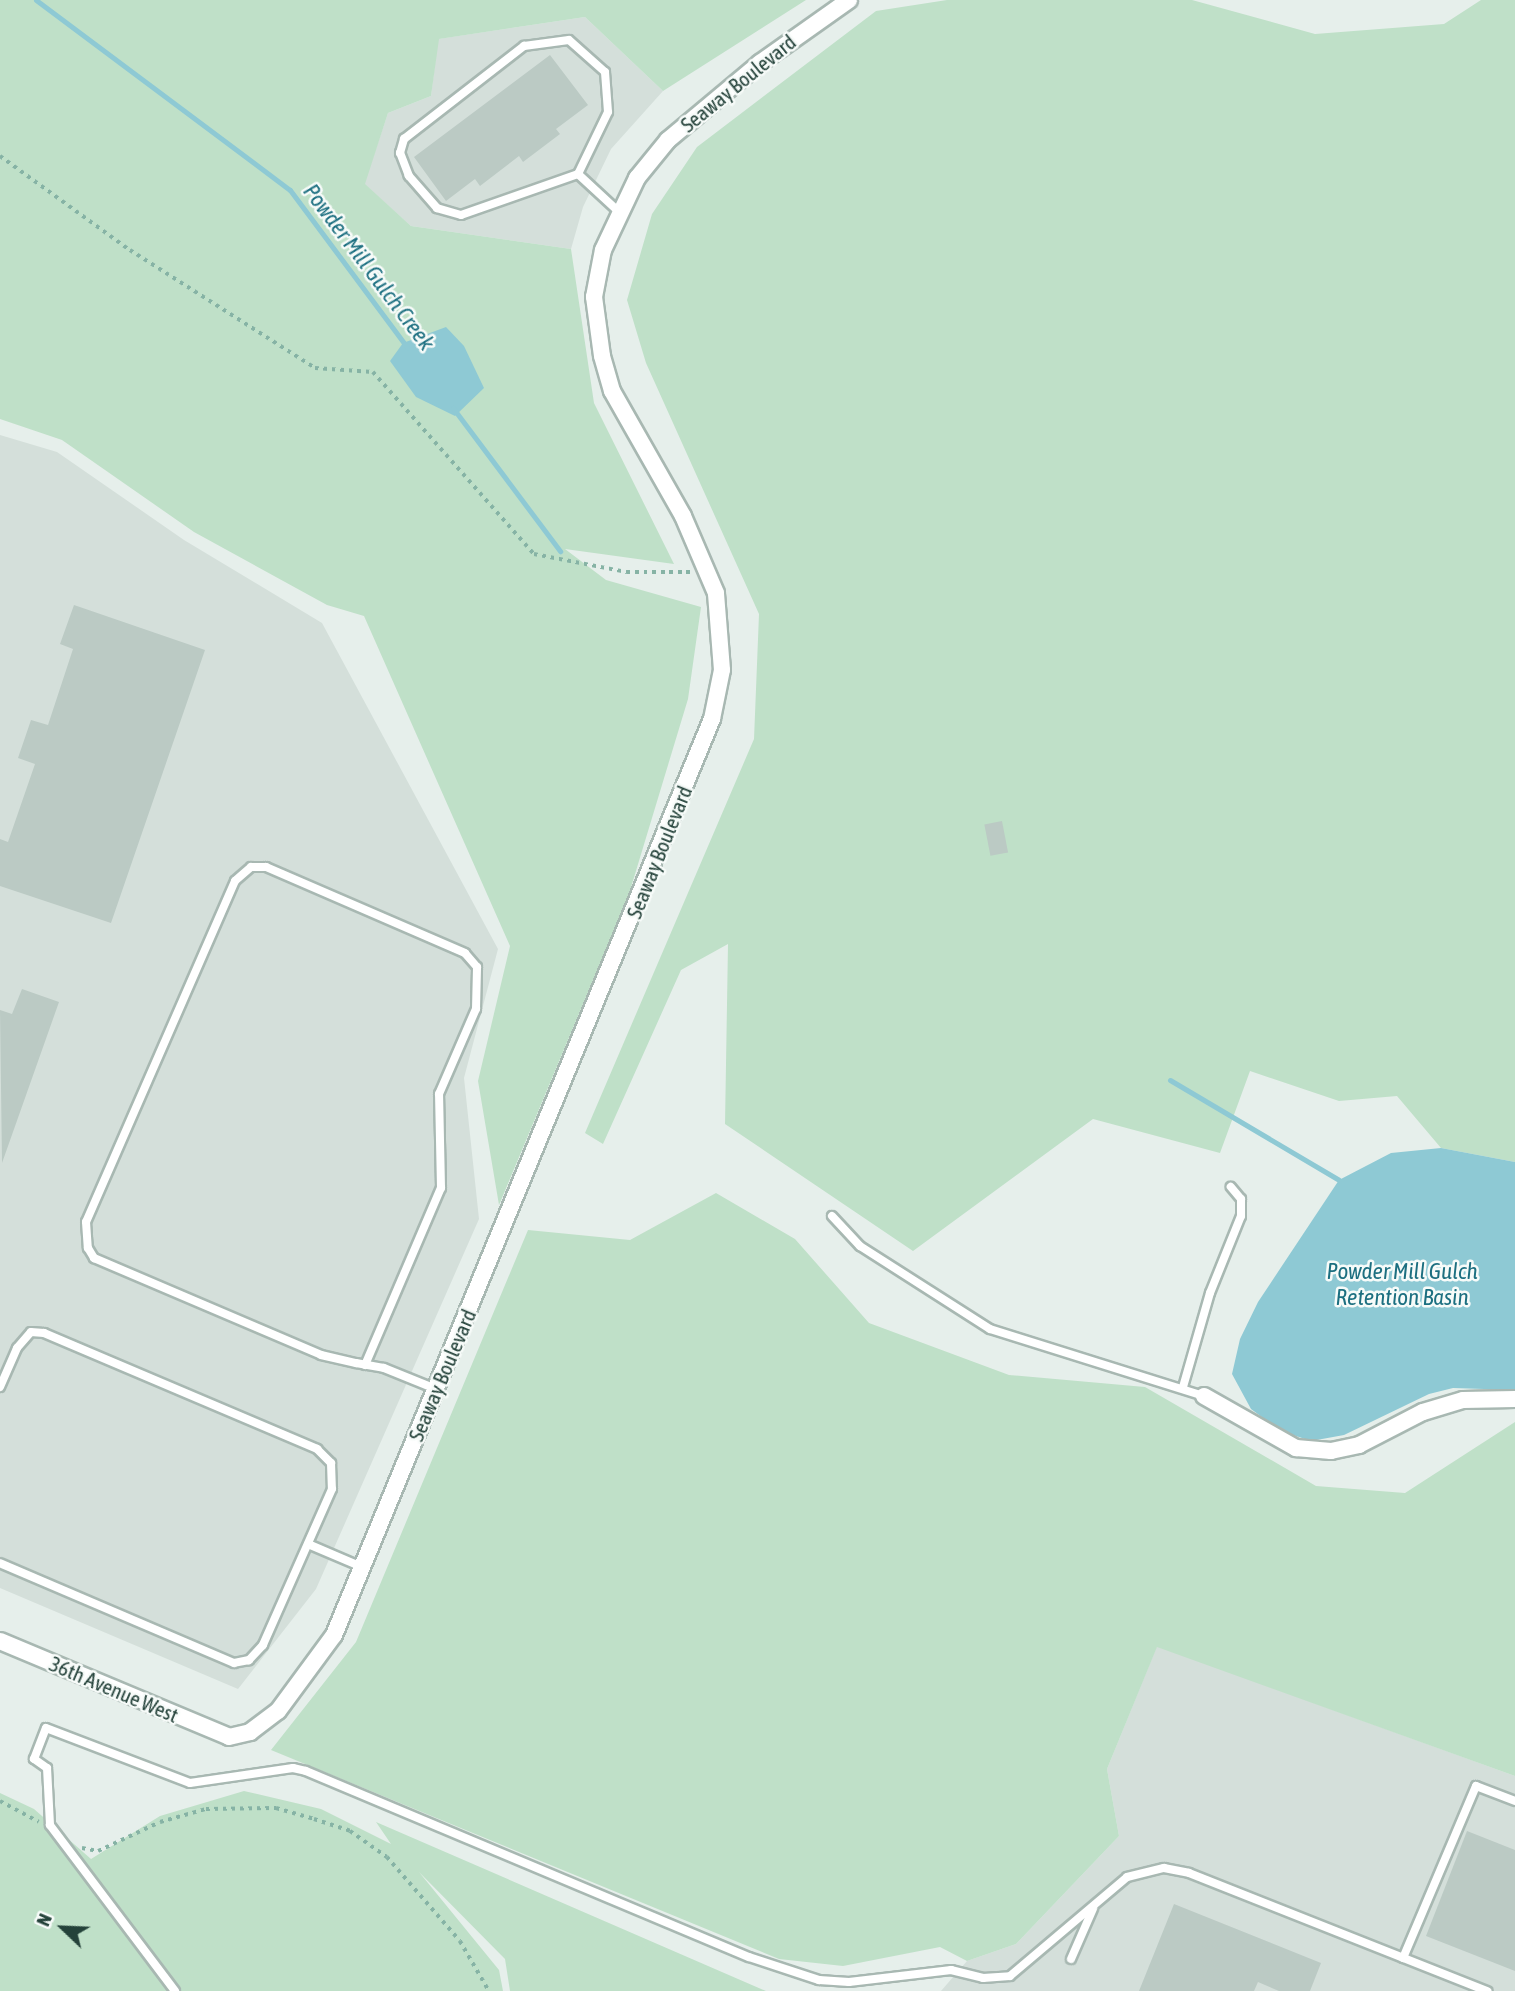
<!DOCTYPE html>
<style>
body{margin:0}
#map{position:relative;width:1515px;height:1991px;overflow:hidden;background:#e6efeb;font-family:"Asap Condensed",sans-serif}
div>[style]{position:absolute}
.built>*{inset:0;background:#d4dfda}
.green>*{inset:0;background:#bfe0c8}
.water>*{inset:0;background:#8ec9d4}
.stream>*{height:5px;margin:-2.5px;padding:0 2.5px;transform-origin:2.5px;border-radius:2.5px;background:#8ec9d4}
.building>*{inset:0;background:#bbcac4;transform-origin:0 0}
.path>*{height:3.5px;margin-top:-1.75px;transform-origin:0;background:repeating-linear-gradient(90deg,#86b3a5 0 3.5px,transparent 0 8.5px)}
.roads{filter:drop-shadow(2px 0 #a8b8b2) drop-shadow(-2px 0 #a8b8b2) drop-shadow(0 2px #a8b8b2) drop-shadow(0 -2px #a8b8b2)}
.lane>*{height:8px;margin:-4px;padding:0 4px;transform-origin:4px;border-radius:4px;background:#fff}
.street>*{height:16px;margin:-8px;padding:0 8px;transform-origin:8px;border-radius:8px;background:#fff}
span{translate:-50% -50%;white-space:nowrap;text-align:center;line-height:1.15;-webkit-text-stroke:5px #f7fbf9;paint-order:stroke}
.street-label{font-size:21px;color:#24423a}
.water-label{font-size:23px;color:#1c6f80;font-style:italic}
.north{position:absolute;left:28px;top:1893px;width:70px;height:70px;-webkit-text-stroke:5px #f7fbf9;paint-order:stroke;rotate:293deg;font-size:19px;font-weight:700;line-height:28px;text-align:center;color:#24423a}
.north::after{content:'';display:block;margin:auto;width:24px;height:32px;background:#24423a;clip-path:polygon(50% 0,100% 100%,50% 72%,0 100%)}
</style>
<div id="map">
<div class="built">
<i style="clip-path:polygon(585px 17px,663px 91px,611px 149px,583px 207px,571px 249px,411px 226px,364px 184px,388px 113px,431px 96px,438px 39px)"></i>
<i style="clip-path:polygon(0 435px,57px 452px,184px 540px,322px 623px,498px 949px,464px 1078px,479px 1219px,316px 1589px,238px 1689px,0 1588px)"></i>
<i style="clip-path:polygon(1157px 1646px,1515px 1776px,1515px 1991px,941px 1991px,967px 1961px,1016px 1944px,1119px 1836px,1107px 1769px)"></i>
</div>
<div class="green">
<i style="clip-path:polygon(0 0,806px 0,663px 91px,585px 17px,439px 39px,431px 96px,388px 113px,365px 184px,411px 226px,571px 249px,594px 403px,674px 564px,565px 549px,606px 580px,701px 607px,688px 699px,629px 894px,499px 1205px,478px 1081px,510px 946px,364px 616px,327px 605px,194px 532px,62px 440px,0 419px)"></i>
<i style="clip-path:polygon(947px 0,1192px 0,1315px 34px,1444px 24px,1481px 0,1515px 0,1515px 1162px,1441px 1148px,1397px 1096px,1339px 1101px,1250px 1071px,1220px 1153px,1093px 1119px,913px 1251px,725px 1124px,728px 944px,681px 970px,603px 1144px,585px 1133px,754px 739px,759px 614px,646px 363px,627px 300px,652px 214px,697px 147px,876px 11px)"></i>
<i style="clip-path:polygon(716px 1193px,795px 1239px,869px 1323px,1009px 1375px,1145px 1387px,1316px 1486px,1405px 1493px,1515px 1422px,1515px 1776px,1157px 1647px,1107px 1769px,1119px 1836px,1016px 1944px,967px 1961px,940px 1947px,843px 1966px,779px 1959px,271px 1750px,356px 1642px,528px 1230px,630px 1240px)"></i>
<i style="clip-path:polygon(244px 1791px,321px 1809px,391px 1844px,376px 1822px,766px 1991px,510px 1991px,505px 1959px,419px 1872px,499px 1970px,503px 1991px,0 1991px,0 1793px,34px 1809px,91px 1859px,160px 1816px)"></i>
</div>
<div class="water">
<i style="clip-path:polygon(446px 327px,464px 346px,484px 388px,455px 416px,416px 397px,390px 361px,403px 343px)"></i>
<i style="clip-path:polygon(1441px 1148px,1515px 1162px,1515px 1390px,1453px 1388px,1429px 1394px,1344px 1435px,1311px 1441px,1281px 1431px,1251px 1409px,1232px 1374px,1240px 1339px,1258px 1302px,1339px 1180px,1391px 1153px)"></i>
</div>
<div class="stream">
<i style="left:36px;top:0;width:317px;rotate:36.8deg"></i>
<i style="left:290px;top:190px;width:196px;rotate:53.3deg"></i>
<i style="left:453px;top:408px;width:179px;rotate:53.2deg"></i>
<i style="left:1170px;top:1080px;width:196px;rotate:30.6deg"></i>
</div>
<div class="building">
<i style="clip-path:polygon(550px 55px,588px 105px,556px 129px,560px 134px,523px 162px,519px 156px,480px 186px,475px 179px,446px 201px,414px 157px)"></i>
<i style="clip-path:polygon(74px 605px,205px 650px,111px 923px,0 886px,0 839px,8px 842px,35px 764px,18px 758px,31px 720px,48px 725px,73px 649px,60px 644px)"></i>
<i style="left:1002px;top:821px;width:32px;height:18px;rotate:79deg"></i>
<i style="clip-path:polygon(22px 989px,59px 1002px,2px 1163px,0 1010px,12px 1014px)"></i>
<i style="clip-path:polygon(1467px 1831px,1515px 1850px,1515px 1971px,1426px 1936px)"></i>
<i style="clip-path:polygon(1174px 1904px,1321px 1963px,1310px 1991px,1279px 1991px,1258px 1982px,1254px 1991px,1139px 1991px)"></i>
</div>
<div class="path">
<i style="left:0;top:156px;width:160px;rotate:35.9deg"></i>
<i style="left:130px;top:250px;width:219px;rotate:32.5deg"></i>
<i style="left:315px;top:368px;width:58px;rotate:3.9deg"></i>
<i style="left:373px;top:372px;width:243px;rotate:48.5deg"></i>
<i style="left:534px;top:554px;width:95px;rotate:11deg"></i>
<i style="left:627px;top:572px;width:65px"></i>
<i style="left:0;top:1801px;width:44px;rotate:28.3deg"></i>
<i style="left:82px;top:1848px;width:16px;rotate:11deg"></i>
<i style="left:98px;top:1851px;width:68px;rotate:-25.1deg"></i>
<i style="left:160px;top:1822px;width:48px;rotate:-15.8deg"></i>
<i style="left:206px;top:1809px;width:70px;rotate:-0.8deg"></i>
<i style="left:276px;top:1808px;width:40px;rotate:16deg"></i>
<i style="left:314px;top:1819px;width:38px;rotate:18deg"></i>
<i style="left:350px;top:1831px;width:45px;rotate:35.1deg"></i>
<i style="left:387px;top:1857px;width:111px;rotate:49deg"></i>
<i style="left:460px;top:1941px;width:58px;rotate:59.9deg"></i>
</div>
<div class="roads">
<div class="lane">
<i style="left:569px;top:40px;width:48px;rotate:41.6deg"></i>
<i style="left:605px;top:72px;width:40px;rotate:85.7deg"></i>
<i style="left:608px;top:112px;width:69px;rotate:115.8deg"></i>
<i style="left:578px;top:174px;width:124px;rotate:160.7deg"></i>
<i style="left:461px;top:215px;width:25px;rotate:-164deg"></i>
<i style="left:437px;top:208px;width:43px;rotate:-131.2deg"></i>
<i style="left:409px;top:176px;width:25px;rotate:-111deg"></i>
<i style="left:400px;top:153px;width:15px;rotate:-74deg"></i>
<i style="left:404px;top:139px;width:152px;rotate:-37.8deg"></i>
<i style="left:524px;top:46px;width:45px;rotate:-7.6deg"></i>
<i style="left:578px;top:174px;width:54px;rotate:42.8deg"></i>
<i style="left:832px;top:1216px;width:41px;rotate:47deg"></i>
<i style="left:860px;top:1246px;width:154px;rotate:32.6deg"></i>
<i style="left:990px;top:1329px;width:224px;rotate:17.4deg"></i>
<i style="left:365px;top:1365px;width:193px;rotate:-66.8deg"></i>
<i style="left:441px;top:1188px;width:94px;rotate:-91.2deg"></i>
<i style="left:439px;top:1094px;width:93px;rotate:-66.5deg"></i>
<i style="left:476px;top:1009px;width:42px;rotate:-88.6deg"></i>
<i style="left:477px;top:967px;width:18px;rotate:-131deg"></i>
<i style="left:465px;top:953px;width:217px;rotate:-156.6deg"></i>
<i style="left:266px;top:867px;width:15px;rotate:180deg"></i>
<i style="left:251px;top:867px;width:21px;rotate:139deg"></i>
<i style="left:235px;top:881px;width:372px;rotate:113.6deg"></i>
<i style="left:86px;top:1222px;width:26px;rotate:86deg"></i>
<i style="left:88px;top:1248px;width:12px;rotate:59deg"></i>
<i style="left:94px;top:1258px;width:247px;rotate:23.1deg"></i>
<i style="left:321px;top:1355px;width:36px;rotate:13deg"></i>
<i style="left:356px;top:1363px;width:28px;rotate:10deg"></i>
<i style="left:384px;top:1368px;width:56px;rotate:22deg"></i>
<i style="left:0;top:1387px;width:43px;rotate:-66.4deg"></i>
<i style="left:17px;top:1348px;width:21px;rotate:-49deg"></i>
<i style="left:31px;top:1332px;width:13px;rotate:4deg"></i>
<i style="left:44px;top:1333px;width:297px;rotate:23deg"></i>
<i style="left:317px;top:1449px;width:20px;rotate:45deg"></i>
<i style="left:331px;top:1463px;width:26px;rotate:88deg"></i>
<i style="left:332px;top:1489px;width:171px;rotate:113.9deg"></i>
<i style="left:263px;top:1645px;width:21px;rotate:133deg"></i>
<i style="left:249px;top:1660px;width:15px;rotate:169deg"></i>
<i style="left:234px;top:1663px;width:254px;rotate:-156.9deg"></i>
<i style="left:1183px;top:1387px;width:98px;rotate:-74deg"></i>
<i style="left:1210px;top:1293px;width:83px;rotate:-68.1deg"></i>
<i style="left:1241px;top:1216px;width:17px;rotate:-90deg"></i>
<i style="left:1241px;top:1199px;width:16px;rotate:-130deg"></i>
<i style="left:308px;top:1544px;width:59px;rotate:23.1deg"></i>
<i style="left:1403px;top:1958px;width:187px;rotate:-67deg"></i>
<i style="left:1476px;top:1786px;width:42px;rotate:21deg"></i>
<i style="left:1071px;top:1959px;width:55px;rotate:-66.3deg"></i>
<i style="left:175px;top:1991px;width:208px;rotate:-127deg"></i>
<i style="left:50px;top:1825px;width:57px;rotate:-93deg"></i>
<i style="left:47px;top:1768px;width:16px;rotate:-145deg"></i>
<i style="left:34px;top:1759px;width:33px;rotate:-69deg"></i>
<i style="left:46px;top:1728px;width:154px;rotate:20.9deg"></i>
<i style="left:190px;top:1783px;width:104px;rotate:-8.3deg"></i>
<i style="left:293px;top:1768px;width:13px;rotate:13deg"></i>
<i style="left:306px;top:1771px;width:480px;rotate:22.8deg"></i>
<i style="left:749px;top:1957px;width:74px;rotate:18.2deg"></i>
<i style="left:819px;top:1980px;width:30px;rotate:4deg"></i>
<i style="left:849px;top:1982px;width:103px;rotate:-6.7deg"></i>
<i style="left:951px;top:1970px;width:33px;rotate:14deg"></i>
<i style="left:983px;top:1978px;width:27px;rotate:-4deg"></i>
<i style="left:1010px;top:1976px;width:153px;rotate:-40.2deg"></i>
<i style="left:1127px;top:1877px;width:38px;rotate:-14deg"></i>
<i style="left:1164px;top:1868px;width:25px;rotate:11deg"></i>
<i style="left:1189px;top:1873px;width:321px;rotate:21.6deg"></i>
</div>
<div class="street">
<i style="left:1204px;top:1396px;width:106px;rotate:29.5deg"></i>
<i style="left:1296px;top:1448px;width:35px;rotate:5deg"></i>
<i style="left:1331px;top:1451px;width:29px;rotate:-12deg"></i>
<i style="left:1359px;top:1445px;width:72px;rotate:-27.3deg"></i>
<i style="left:1423px;top:1412px;width:42px;rotate:-16.7deg"></i>
<i style="left:1463px;top:1400px;width:52px;rotate:-1.1deg"></i>
<i style="left:0;top:1641px;width:248px;rotate:22.7deg"></i>
<i style="left:229px;top:1737px;width:22px;rotate:-13deg"></i>
<i style="left:250px;top:1732px;width:35px;rotate:-37deg"></i>
<i style="left:278px;top:1711px;width:94px;rotate:-53.6deg"></i>
<i style="left:334px;top:1635px;width:991px;rotate:-67.58deg"></i>
<i style="left:712px;top:719px;width:50px;rotate:-78.5deg"></i>
<i style="left:722px;top:670px;width:77px;rotate:-94.5deg"></i>
<i style="left:716px;top:593px;width:84px;rotate:-113.2deg"></i>
<i style="left:683px;top:516px;width:144px;rotate:-119.6deg"></i>
<i style="left:612px;top:391px;width:36px;rotate:-106deg"></i>
<i style="left:602px;top:356px;width:60px;rotate:-97.7deg"></i>
<i style="left:594px;top:297px;width:48px;rotate:-79.2deg"></i>
<i style="left:603px;top:250px;width:80px;rotate:-64.7deg"></i>
<i style="left:637px;top:178px;width:49px;rotate:-50.8deg"></i>
<i style="left:668px;top:140px;width:120px;rotate:-39.9deg"></i>
<i style="left:760px;top:63px;width:109px;rotate:-35.3deg"></i>
</div>
</div>
<div class="street-label">
<span style="left:738px;top:83px;rotate:-39deg">Seaway Boulevard</span>
<span style="left:659px;top:852px;rotate:-68deg">Seaway Boulevard</span>
<span style="left:442px;top:1375px;rotate:-67deg">Seaway Boulevard</span>
<span style="left:114px;top:1689px;rotate:23deg">36th Avenue West</span>
</div>
<div class="water-label">
<span style="left:369px;top:267px;rotate:53deg">Powder Mill Gulch Creek</span>
<span style="left:1402px;top:1284px">Powder Mill Gulch<br>Retention Basin</span>
</div>
<div class="north">N</div>
</div>
